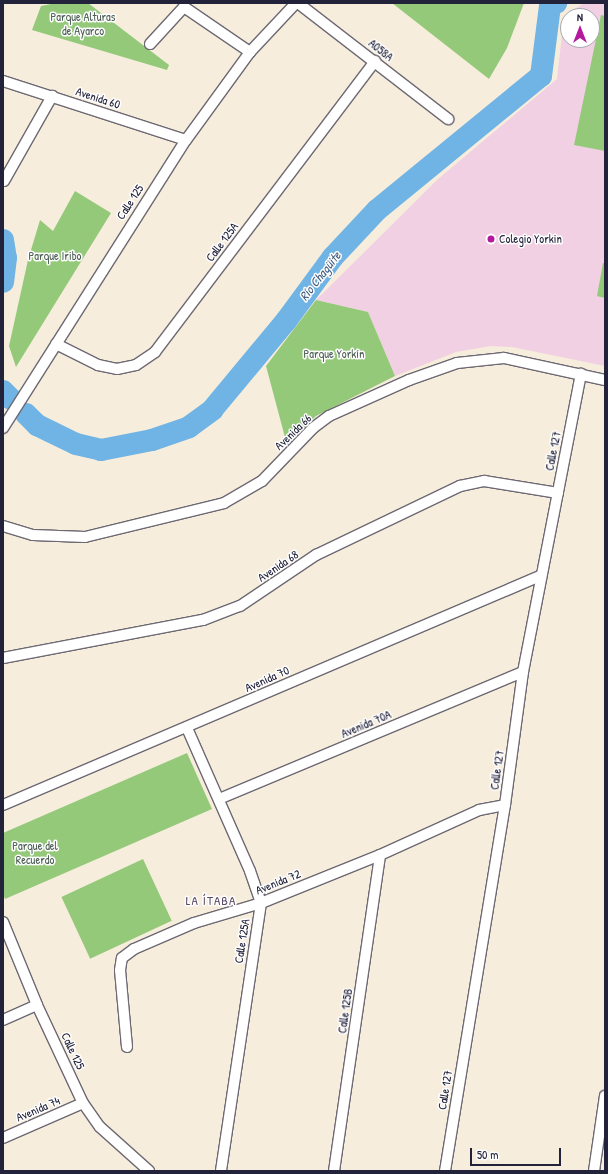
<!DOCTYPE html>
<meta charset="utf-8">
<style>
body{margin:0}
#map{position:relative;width:608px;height:1174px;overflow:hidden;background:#f7eddc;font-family:"Patrick Hand",sans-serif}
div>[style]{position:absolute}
.built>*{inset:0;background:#f1d0e3}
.green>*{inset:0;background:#94c97a;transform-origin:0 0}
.river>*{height:22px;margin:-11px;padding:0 11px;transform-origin:11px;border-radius:11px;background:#6fb4e5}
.roads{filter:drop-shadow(1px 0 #6d6973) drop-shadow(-1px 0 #6d6973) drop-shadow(0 1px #6d6973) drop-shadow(0 -1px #6d6973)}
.street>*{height:10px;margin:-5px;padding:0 5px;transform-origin:5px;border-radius:5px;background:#fff}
.dots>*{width:11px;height:11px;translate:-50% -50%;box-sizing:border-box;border:2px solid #fff;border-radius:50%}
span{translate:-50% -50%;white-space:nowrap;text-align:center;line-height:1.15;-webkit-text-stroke:3px #fff;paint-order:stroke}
.park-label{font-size:12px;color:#4a5c51}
.street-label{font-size:12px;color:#22223b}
.poi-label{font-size:12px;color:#22223b}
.left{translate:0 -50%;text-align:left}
.water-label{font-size:13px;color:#415c7f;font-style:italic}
.neighbourhood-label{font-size:13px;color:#5a4a67;letter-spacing:1px}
.frame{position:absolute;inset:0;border:4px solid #22223b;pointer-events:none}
.north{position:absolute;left:560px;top:8px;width:40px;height:40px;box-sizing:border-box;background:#fff;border:1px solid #a7a7b1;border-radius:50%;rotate:0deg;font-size:11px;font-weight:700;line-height:16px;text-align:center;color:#22223b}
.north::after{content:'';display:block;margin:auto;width:14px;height:18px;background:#b5179e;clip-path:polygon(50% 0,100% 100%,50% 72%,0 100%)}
.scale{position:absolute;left:470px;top:1148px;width:91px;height:18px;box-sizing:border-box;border:2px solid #22223b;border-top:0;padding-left:5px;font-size:12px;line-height:14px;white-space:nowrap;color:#22223b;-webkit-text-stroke:3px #fff;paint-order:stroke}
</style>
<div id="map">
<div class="built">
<i style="clip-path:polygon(evenodd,584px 3px,605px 3px,605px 366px,512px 347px,491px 346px,456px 352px,395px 376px,368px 312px,316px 300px,438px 179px,557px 79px,564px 16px,584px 3px,568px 16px,592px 16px,592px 40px,568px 40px,568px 16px)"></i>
</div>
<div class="green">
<i style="clip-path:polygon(56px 3px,88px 3px,169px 65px,167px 70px,32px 30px,41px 6px)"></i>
<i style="clip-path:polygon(392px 3px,524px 3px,507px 48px,489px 79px)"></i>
<i style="clip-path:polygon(601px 15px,605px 16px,605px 151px,574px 145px)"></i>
<i style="clip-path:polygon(75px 191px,111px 213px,16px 367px,9px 346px,28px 260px,40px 220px,53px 231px)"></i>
<i style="clip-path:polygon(603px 263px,605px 263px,605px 298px,597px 296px)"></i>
<i style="clip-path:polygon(316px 300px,368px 312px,395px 376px,316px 416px,287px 445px,266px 366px)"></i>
<i style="clip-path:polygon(187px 753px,212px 809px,5px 899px,3px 894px,3px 833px)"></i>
<i style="left:143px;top:859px;width:68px;height:90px;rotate:65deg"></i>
</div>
<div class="river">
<i style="left:3px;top:240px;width:18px;rotate:81deg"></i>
<i style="left:6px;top:258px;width:24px;rotate:97deg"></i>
<i style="left:3px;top:391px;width:11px;rotate:45deg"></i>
<i style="left:26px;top:414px;width:16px;rotate:45deg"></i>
<i style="left:37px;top:425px;width:43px;rotate:26deg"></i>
<i style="left:76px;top:444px;width:26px;rotate:13deg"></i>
<i style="left:101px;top:450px;width:52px;rotate:-11.1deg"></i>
<i style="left:152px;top:440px;width:39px;rotate:-19deg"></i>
<i style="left:189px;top:427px;width:29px;rotate:-36deg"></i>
<i style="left:212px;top:410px;width:116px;rotate:-50.3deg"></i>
<i style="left:286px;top:321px;width:79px;rotate:-53.7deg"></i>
<i style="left:333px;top:257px;width:64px;rotate:-46.9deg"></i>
<i style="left:377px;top:210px;width:212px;rotate:-39.3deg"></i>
<i style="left:541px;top:76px;width:71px;rotate:-82.7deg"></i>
<i style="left:550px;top:6px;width:7px;rotate:-27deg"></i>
</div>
<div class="roads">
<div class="street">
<i style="left:298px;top:3px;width:190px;rotate:37.7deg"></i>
<i style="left:150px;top:44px;width:50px;rotate:-47.4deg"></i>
<i style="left:184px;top:7px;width:80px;rotate:34.3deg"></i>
<i style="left:3px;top:81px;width:192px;rotate:17.9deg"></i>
<i style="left:4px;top:181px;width:98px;rotate:-60.5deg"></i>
<i style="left:56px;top:344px;width:47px;rotate:26.6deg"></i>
<i style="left:98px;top:365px;width:19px;rotate:12deg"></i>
<i style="left:117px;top:369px;width:19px;rotate:-12deg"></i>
<i style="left:136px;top:365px;width:23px;rotate:-34deg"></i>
<i style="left:155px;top:352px;width:365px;rotate:-52.9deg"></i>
<i style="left:3px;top:428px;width:341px;rotate:-57.6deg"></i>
<i style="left:186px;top:140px;width:109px;rotate:-54deg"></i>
<i style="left:250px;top:52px;width:67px;rotate:-46.8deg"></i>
<i style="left:3px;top:526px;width:31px;rotate:17deg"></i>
<i style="left:33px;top:535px;width:52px;rotate:2.2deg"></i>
<i style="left:85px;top:537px;width:143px;rotate:-13.7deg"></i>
<i style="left:224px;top:503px;width:44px;rotate:-30.1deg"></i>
<i style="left:262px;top:481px;width:74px;rotate:-46.1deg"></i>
<i style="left:313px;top:428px;width:20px;rotate:-37deg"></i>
<i style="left:329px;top:416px;width:88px;rotate:-24.2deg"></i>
<i style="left:409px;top:380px;width:51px;rotate:-19.5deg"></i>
<i style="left:457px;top:363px;width:47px;rotate:-6.1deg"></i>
<i style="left:504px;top:358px;width:103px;rotate:12.3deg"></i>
<i style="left:3px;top:658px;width:204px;rotate:-10.8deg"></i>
<i style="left:203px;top:620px;width:40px;rotate:-21deg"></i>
<i style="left:240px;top:606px;width:92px;rotate:-33.9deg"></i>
<i style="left:316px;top:555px;width:160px;rotate:-25.6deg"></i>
<i style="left:460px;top:486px;width:25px;rotate:-12deg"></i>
<i style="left:484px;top:481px;width:75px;rotate:9.2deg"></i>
<i style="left:187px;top:728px;width:156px;rotate:66.2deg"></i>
<i style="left:250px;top:871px;width:34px;rotate:71deg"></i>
<i style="left:261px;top:903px;width:271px;rotate:98.5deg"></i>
<i style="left:219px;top:799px;width:329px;rotate:-22.7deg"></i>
<i style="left:3px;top:805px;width:584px;rotate:-23.1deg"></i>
<i style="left:3px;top:922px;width:90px;rotate:67.7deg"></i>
<i style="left:37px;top:1005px;width:108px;rotate:64.9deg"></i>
<i style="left:83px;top:1103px;width:29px;rotate:55deg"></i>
<i style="left:100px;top:1127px;width:66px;rotate:41.9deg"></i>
<i style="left:3px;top:1020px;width:37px;rotate:-24deg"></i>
<i style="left:127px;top:1047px;width:77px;rotate:-95.2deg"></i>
<i style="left:120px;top:970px;width:12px;rotate:-81deg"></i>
<i style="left:122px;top:958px;width:15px;rotate:-37deg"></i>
<i style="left:134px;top:949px;width:65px;rotate:-23.4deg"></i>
<i style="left:194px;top:923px;width:70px;rotate:-16.6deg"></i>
<i style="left:261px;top:903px;width:128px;rotate:-22deg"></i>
<i style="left:380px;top:855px;width:109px;rotate:-24.4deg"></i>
<i style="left:479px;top:810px;width:26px;rotate:-11deg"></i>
<i style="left:3px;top:1138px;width:87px;rotate:-23.6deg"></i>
<i style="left:334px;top:1171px;width:319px;rotate:-81.7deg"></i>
<i style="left:445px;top:1171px;width:371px;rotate:-80.7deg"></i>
<i style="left:505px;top:805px;width:134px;rotate:-82.3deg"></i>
<i style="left:523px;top:672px;width:304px;rotate:-79deg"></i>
<i style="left:594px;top:1171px;width:76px;rotate:-81.7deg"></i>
</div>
</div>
<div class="dots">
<i style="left:491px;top:239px;background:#b5179e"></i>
</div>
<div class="park-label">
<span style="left:83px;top:24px">Parque Alturas<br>de Ayarco</span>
<span style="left:55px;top:256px">Parque Iribo</span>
<span style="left:334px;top:354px">Parque Yorkín</span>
<span style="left:35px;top:853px">Parque del<br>Recuerdo</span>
</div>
<div class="street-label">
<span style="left:381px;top:50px;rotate:38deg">A058A</span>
<span style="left:98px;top:98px;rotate:18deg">Avenida 60</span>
<span style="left:130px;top:202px;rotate:-57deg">Calle 125</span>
<span style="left:222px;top:242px;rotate:-53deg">Calle 125A</span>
<span style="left:293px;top:432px;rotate:-44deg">Avenida 66</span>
<span style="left:553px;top:451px;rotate:-79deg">Calle 127</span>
<span style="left:278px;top:566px;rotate:-34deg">Avenida 68</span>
<span style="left:267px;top:679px;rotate:-24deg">Avenida 70</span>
<span style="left:366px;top:724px;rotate:-23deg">Avenida 70A</span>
<span style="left:497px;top:770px;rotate:-82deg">Calle 127</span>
<span style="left:278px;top:882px;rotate:-22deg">Avenida 72</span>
<span style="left:242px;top:941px;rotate:-81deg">Calle 125A</span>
<span style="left:345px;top:1011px;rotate:-82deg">Calle 125B</span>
<span style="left:73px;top:1051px;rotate:65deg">Calle 125</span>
<span style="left:445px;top:1090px;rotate:-81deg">Calle 127</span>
<span style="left:38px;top:1109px;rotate:-23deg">Avenida 74</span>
</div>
<div class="poi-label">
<span class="left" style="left:499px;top:239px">Colegio Yorkin</span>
</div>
<div class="water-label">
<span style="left:320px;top:276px;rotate:-52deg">Río Chagüite</span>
</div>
<div class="neighbourhood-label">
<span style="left:211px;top:900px">LA ÍTABA</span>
</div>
<div class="frame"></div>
<div class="north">N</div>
<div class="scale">50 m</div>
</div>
